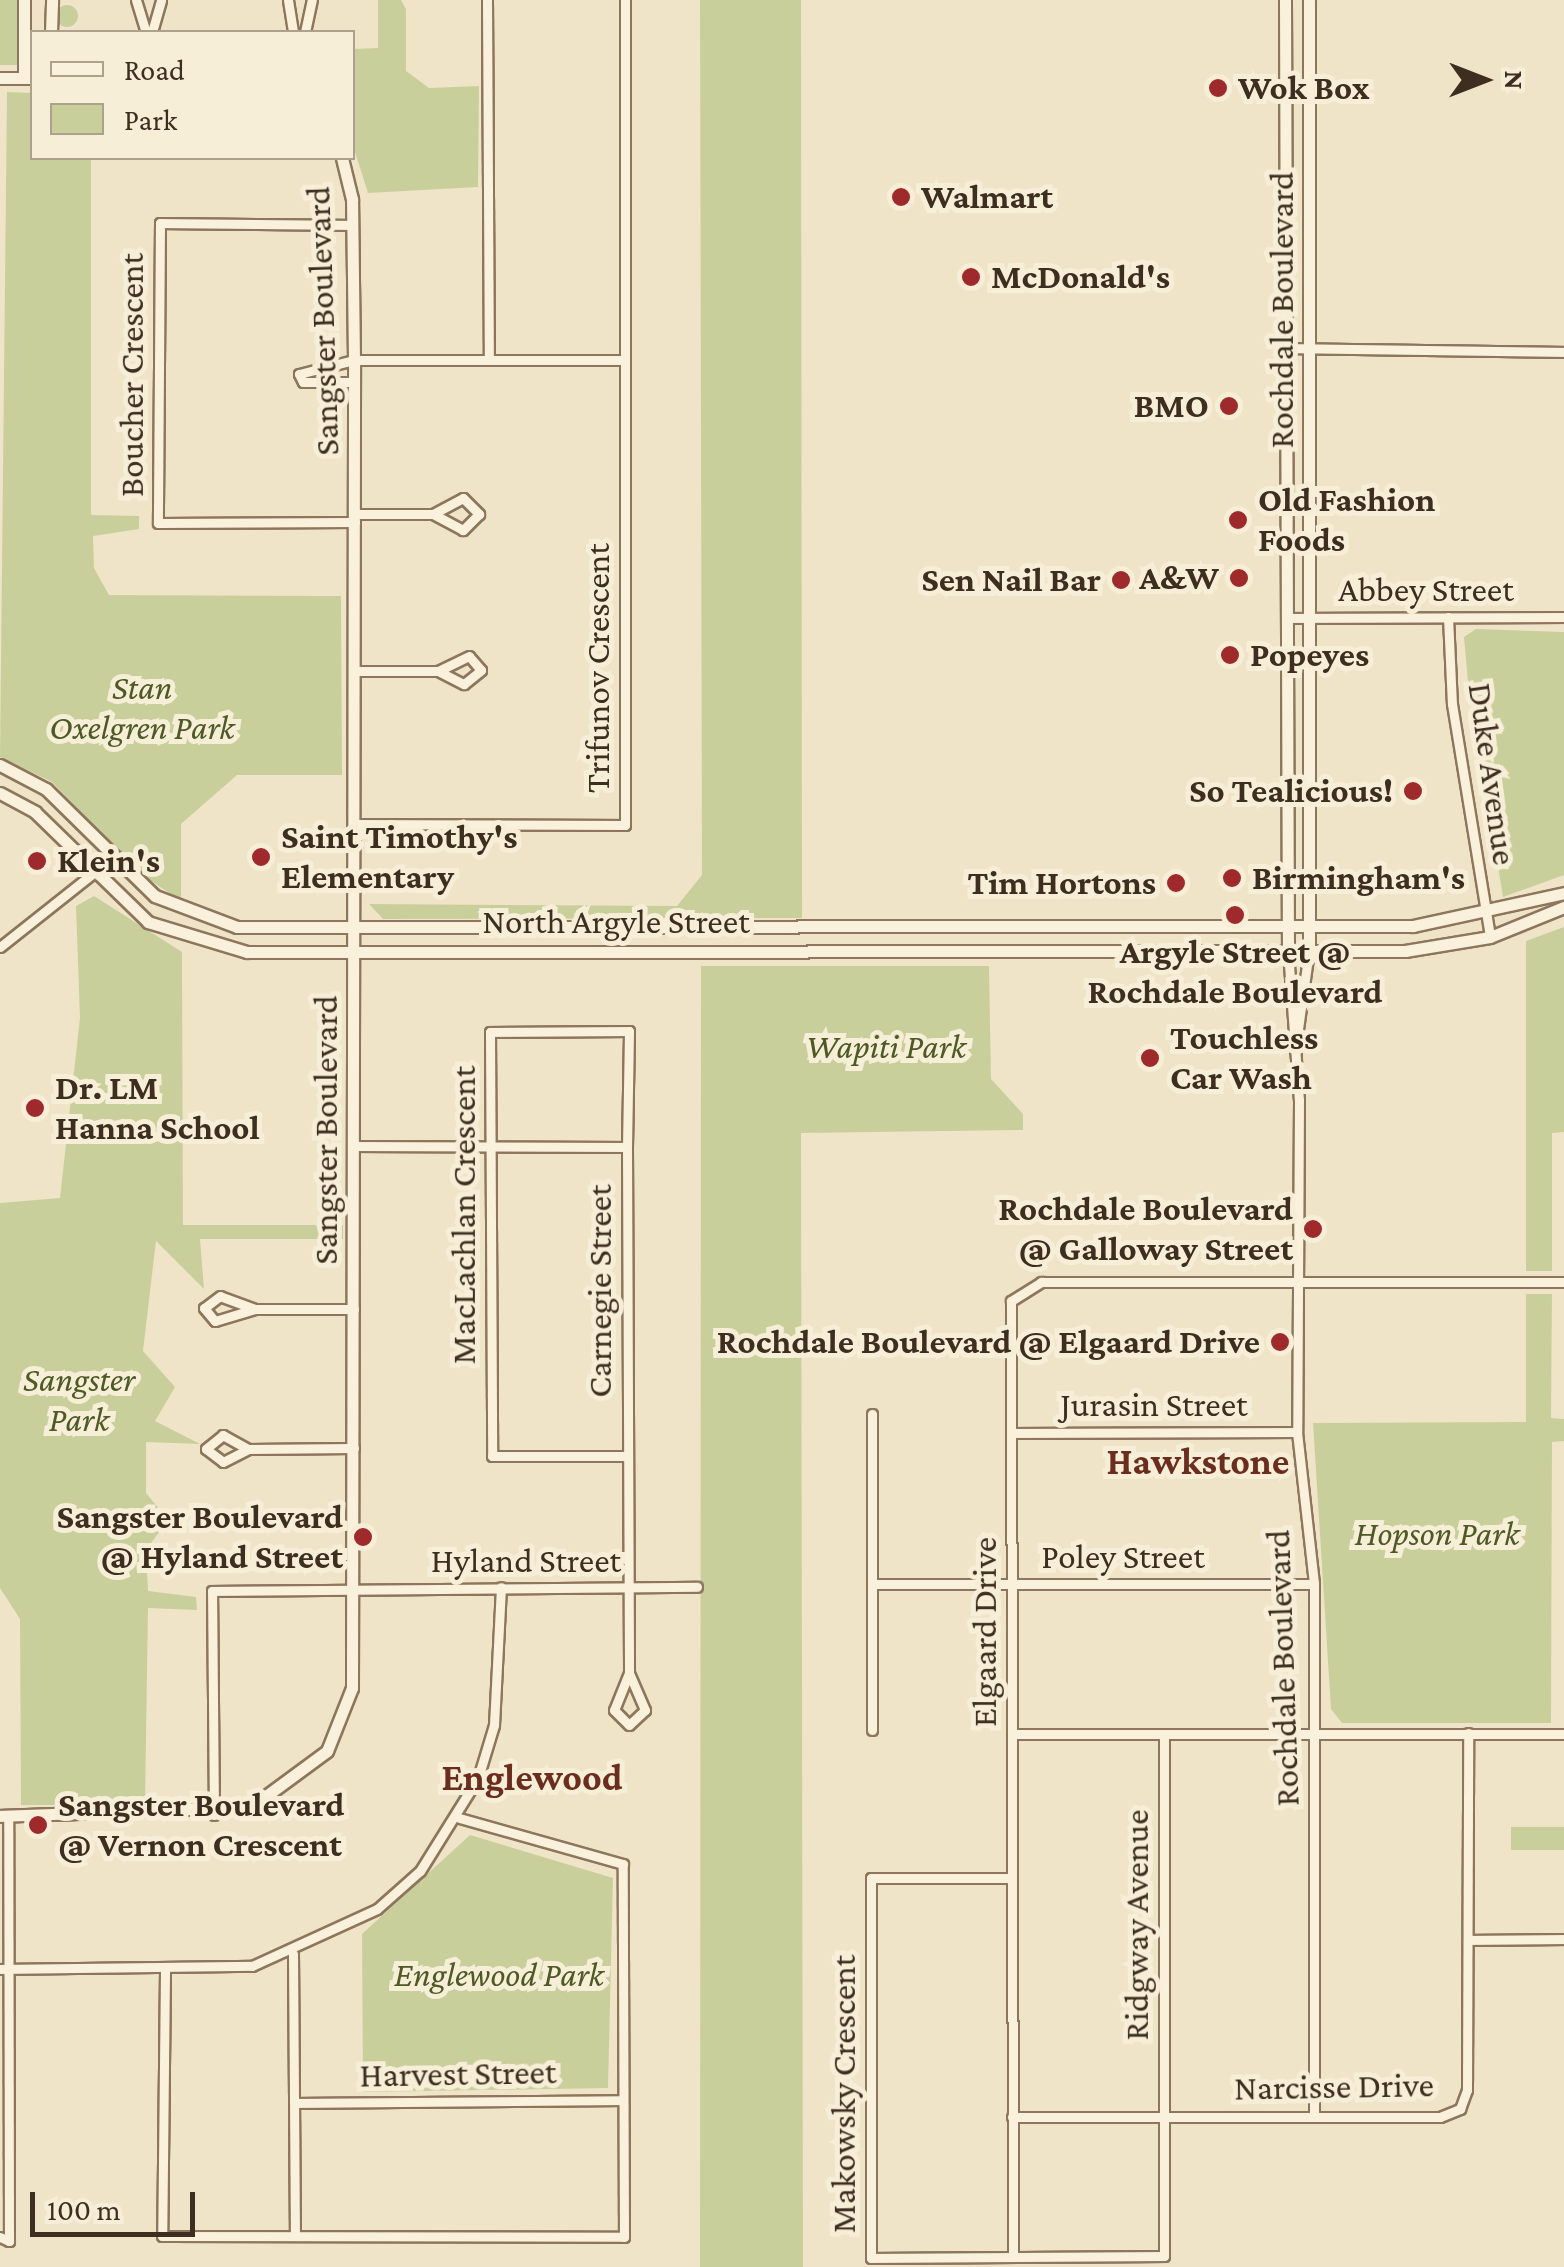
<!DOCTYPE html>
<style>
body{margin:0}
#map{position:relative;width:1564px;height:2267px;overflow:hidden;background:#f0e4c8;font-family:"Crimson Pro",serif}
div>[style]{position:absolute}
.green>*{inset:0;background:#c9cf9b;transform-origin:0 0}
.round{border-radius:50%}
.roads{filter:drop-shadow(2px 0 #8d765c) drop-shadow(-2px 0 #8d765c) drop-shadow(0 2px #8d765c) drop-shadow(0 -2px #8d765c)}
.minor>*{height:9px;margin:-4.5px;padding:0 4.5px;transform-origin:4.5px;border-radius:4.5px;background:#faf1dc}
.tertiary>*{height:11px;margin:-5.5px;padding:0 5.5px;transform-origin:5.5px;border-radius:5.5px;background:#faf1dc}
.dots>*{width:28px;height:28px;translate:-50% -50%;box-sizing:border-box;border:5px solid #f7eed8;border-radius:50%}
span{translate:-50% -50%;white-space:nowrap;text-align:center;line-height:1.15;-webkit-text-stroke:10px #f7eed8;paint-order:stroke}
.poi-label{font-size:35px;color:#3d2e20;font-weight:700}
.left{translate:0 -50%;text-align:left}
.right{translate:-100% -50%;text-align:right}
.street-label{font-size:35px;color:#3d2e20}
.park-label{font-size:35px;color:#4d5a26;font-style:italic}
.neighbourhood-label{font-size:38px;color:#6b2e1e;font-weight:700}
.legend{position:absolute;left:30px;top:30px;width:325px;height:130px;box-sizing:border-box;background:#f7eed8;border:2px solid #ada18e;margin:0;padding:12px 18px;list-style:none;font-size:30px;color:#3d2e20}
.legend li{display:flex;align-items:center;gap:20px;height:50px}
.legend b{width:50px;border:2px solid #ada18e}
.north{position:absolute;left:1434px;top:30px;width:100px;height:100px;-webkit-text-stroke:8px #f7eed8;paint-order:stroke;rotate:90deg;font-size:28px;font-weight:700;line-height:40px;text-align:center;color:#3d2e20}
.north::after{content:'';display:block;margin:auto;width:35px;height:45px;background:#3d2e20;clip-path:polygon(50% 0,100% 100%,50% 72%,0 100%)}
.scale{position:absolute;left:30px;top:2192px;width:165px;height:45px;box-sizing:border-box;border:5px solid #3d2e20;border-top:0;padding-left:12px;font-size:30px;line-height:35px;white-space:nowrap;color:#3d2e20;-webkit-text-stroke:8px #f7eed8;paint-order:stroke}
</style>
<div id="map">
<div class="green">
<i style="left:0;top:0;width:17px;height:65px"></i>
<i style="clip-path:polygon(378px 0,401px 0,406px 9px,406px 71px,429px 88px,479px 86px,478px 187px,368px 193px,353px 146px,353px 49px,378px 48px)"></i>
<i style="clip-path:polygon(700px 0,801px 0,802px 918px,383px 919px,369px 904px,677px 906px,702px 875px)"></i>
<i class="round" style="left:56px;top:5px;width:22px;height:22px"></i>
<i style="clip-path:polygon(7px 92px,32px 93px,32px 158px,91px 158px,91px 515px,139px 516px,139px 529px,93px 536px,94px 568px,109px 595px,341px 596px,342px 775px,237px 775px,181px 824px,181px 901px,144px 876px,52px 782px,0 757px)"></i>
<i style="clip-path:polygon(1476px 629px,1564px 632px,1564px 875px,1503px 897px,1468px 682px,1464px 637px)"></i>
<i style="clip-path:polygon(94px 896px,182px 952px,183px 1225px,343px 1225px,343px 1239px,200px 1239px,204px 1289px,156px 1241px,143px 1351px,175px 1387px,155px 1421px,200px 1444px,146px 1442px,146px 1493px,168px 1520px,146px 1550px,148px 1591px,196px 1597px,197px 1610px,148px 1608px,145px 1805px,21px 1805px,20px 1619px,0 1588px,0 1203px,60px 1198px,80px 1018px,76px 906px)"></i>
<i style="clip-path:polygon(1564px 927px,1564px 1132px,1552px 1133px,1552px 1271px,1526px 1271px,1526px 941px)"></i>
<i style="clip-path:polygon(701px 966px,989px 966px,991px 1079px,1023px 1114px,1023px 1130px,801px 1133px,803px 2267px,700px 2267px)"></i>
<i style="clip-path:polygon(1526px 1294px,1552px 1294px,1551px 1418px,1564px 1419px,1564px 1441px,1552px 1442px,1551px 1723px,1342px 1723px,1331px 1709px,1313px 1423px,1526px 1422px)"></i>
<i style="left:1511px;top:1827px;width:53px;height:23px"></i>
<i style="clip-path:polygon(470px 1835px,613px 1878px,608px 2088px,363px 2092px,362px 1934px)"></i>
</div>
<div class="roads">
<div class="minor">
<i style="left:136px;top:0;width:34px;rotate:73deg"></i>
<i style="left:288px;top:0;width:32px;rotate:81deg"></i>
<i style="left:487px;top:0;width:360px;rotate:89.7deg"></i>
<i style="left:152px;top:32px;width:33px;rotate:-74deg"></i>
<i style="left:305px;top:32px;width:33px;rotate:-78deg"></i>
<i style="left:352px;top:225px;width:192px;rotate:-179.4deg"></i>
<i style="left:160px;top:223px;width:300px;rotate:90.4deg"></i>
<i style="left:158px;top:523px;width:197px;rotate:-0.3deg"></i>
<i style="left:1286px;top:348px;width:278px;rotate:0.8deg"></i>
<i style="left:354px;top:382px;width:51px;rotate:180deg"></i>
<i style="left:303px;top:382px;width:9px;rotate:-117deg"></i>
<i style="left:299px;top:374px;width:57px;rotate:-14.3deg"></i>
<i style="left:354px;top:360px;width:270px"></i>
<i style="left:355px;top:514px;width:78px"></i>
<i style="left:433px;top:514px;width:34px;rotate:-28deg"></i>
<i style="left:463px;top:498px;width:23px;rotate:45deg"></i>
<i style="left:479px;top:514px;width:23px;rotate:135deg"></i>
<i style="left:463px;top:530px;width:34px;rotate:-152deg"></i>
<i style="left:1448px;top:617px;width:87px;rotate:87.4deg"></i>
<i style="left:1452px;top:704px;width:236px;rotate:80.7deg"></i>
<i style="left:1287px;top:618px;width:277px;rotate:-0.2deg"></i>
<i style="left:355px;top:671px;width:83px"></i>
<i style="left:438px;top:671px;width:29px;rotate:27deg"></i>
<i style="left:464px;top:684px;width:22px;rotate:-39deg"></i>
<i style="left:481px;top:670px;width:18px;rotate:-131deg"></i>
<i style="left:469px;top:656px;width:34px;rotate:154deg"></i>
<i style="left:354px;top:824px;width:271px;rotate:0.2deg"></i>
<i style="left:625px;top:825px;width:825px;rotate:-90deg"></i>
<i style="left:0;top:947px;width:142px;rotate:-38.4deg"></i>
<i style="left:1288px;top:951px;width:149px;rotate:85.8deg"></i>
<i style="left:1299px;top:1100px;width:332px;rotate:90.3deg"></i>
<i style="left:1297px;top:1432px;width:153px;rotate:83.6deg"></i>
<i style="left:1314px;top:1584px;width:533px;rotate:90deg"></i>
<i style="left:1297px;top:1036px;width:86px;rotate:-82deg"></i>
<i style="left:354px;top:1146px;width:273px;rotate:0.2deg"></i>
<i style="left:627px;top:1147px;width:526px;rotate:89.78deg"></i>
<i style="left:629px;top:1673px;width:40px;rotate:112deg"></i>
<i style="left:614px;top:1710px;width:21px;rotate:45deg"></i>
<i style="left:629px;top:1725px;width:22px;rotate:-43deg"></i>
<i style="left:645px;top:1710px;width:40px;rotate:-113.4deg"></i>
<i style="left:627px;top:1147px;width:116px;rotate:-89deg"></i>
<i style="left:629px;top:1031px;width:139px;rotate:179.6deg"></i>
<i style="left:490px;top:1032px;width:424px;rotate:89.7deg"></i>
<i style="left:492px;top:1456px;width:136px"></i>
<i style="left:255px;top:1309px;width:37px;rotate:-160deg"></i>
<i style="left:220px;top:1296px;width:20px;rotate:143deg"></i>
<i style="left:204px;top:1308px;width:17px;rotate:50deg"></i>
<i style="left:215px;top:1321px;width:42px;rotate:-16.7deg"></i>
<i style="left:255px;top:1309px;width:99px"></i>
<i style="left:872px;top:1414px;width:316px;rotate:90deg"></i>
<i style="left:1012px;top:1433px;width:285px;rotate:-0.2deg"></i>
<i style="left:248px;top:1449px;width:29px;rotate:-151deg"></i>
<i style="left:223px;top:1435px;width:22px;rotate:141deg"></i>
<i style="left:206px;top:1449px;width:21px;rotate:37deg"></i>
<i style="left:223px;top:1462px;width:28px;rotate:-27deg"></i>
<i style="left:248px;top:1449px;width:106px;rotate:-0.5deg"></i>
<i style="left:872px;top:1584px;width:442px"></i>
<i style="left:1013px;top:1734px;width:551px"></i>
<i style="left:214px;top:1815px;width:224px;rotate:-90.5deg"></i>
<i style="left:212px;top:1591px;width:485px;rotate:-0.5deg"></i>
<i style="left:1012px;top:1878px;width:141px;rotate:180deg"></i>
<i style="left:871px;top:1878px;width:380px;rotate:90deg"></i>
<i style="left:871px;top:2258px;width:293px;rotate:-0.4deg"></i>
<i style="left:1164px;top:2256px;width:522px;rotate:-90deg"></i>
<i style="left:1468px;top:1940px;width:96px;rotate:-0.6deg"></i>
<i style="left:293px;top:1954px;width:279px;rotate:89.6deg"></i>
<i style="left:0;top:1969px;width:252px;rotate:-0.7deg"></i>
<i style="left:252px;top:1966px;width:137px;rotate:-24.5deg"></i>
<i style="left:377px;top:1909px;width:57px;rotate:-41.5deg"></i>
<i style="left:420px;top:1871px;width:110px;rotate:-58.1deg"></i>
<i style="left:478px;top:1778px;width:55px;rotate:-73.2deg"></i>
<i style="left:494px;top:1725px;width:138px;rotate:-87.1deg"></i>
<i style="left:165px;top:1971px;width:265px;rotate:90.6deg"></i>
<i style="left:162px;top:2236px;width:462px;rotate:0.1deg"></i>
<i style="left:624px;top:2237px;width:373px;rotate:-90.2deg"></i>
<i style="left:623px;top:1864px;width:170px;rotate:-164.3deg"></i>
<i style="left:296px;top:2103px;width:325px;rotate:-0.5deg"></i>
<i style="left:1012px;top:2117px;width:428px"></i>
<i style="left:1440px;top:2117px;width:22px;rotate:-22deg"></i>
<i style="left:1460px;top:2109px;width:20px;rotate:-70deg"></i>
<i style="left:1467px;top:2090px;width:357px;rotate:-89.8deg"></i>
<i style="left:0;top:2237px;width:10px;rotate:24deg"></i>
<i style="left:9px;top:2241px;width:423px;rotate:-90.1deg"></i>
<i style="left:1013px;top:2256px;width:955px;rotate:-90.12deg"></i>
<i style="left:1011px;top:1301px;width:36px;rotate:-32deg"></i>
<i style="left:1041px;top:1282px;width:523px"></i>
</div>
<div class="tertiary">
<i style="left:24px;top:0;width:78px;rotate:90deg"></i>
<i style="left:1285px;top:0;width:951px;rotate:89.82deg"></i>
<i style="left:1309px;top:0;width:951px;rotate:90deg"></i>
<i style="left:51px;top:32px;width:32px;rotate:-88deg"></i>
<i style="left:0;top:78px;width:32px"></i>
<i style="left:0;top:765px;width:52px;rotate:27.6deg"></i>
<i style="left:46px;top:789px;width:153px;rotate:44.5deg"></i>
<i style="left:155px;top:896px;width:88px;rotate:20.7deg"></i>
<i style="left:237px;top:927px;width:1176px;rotate:-0.05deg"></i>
<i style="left:1413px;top:926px;width:155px;rotate:-12.3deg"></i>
<i style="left:0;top:793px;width:40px;rotate:28deg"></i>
<i style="left:35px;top:812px;width:158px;rotate:44.2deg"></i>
<i style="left:148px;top:922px;width:103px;rotate:16.9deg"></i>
<i style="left:247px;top:952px;width:1158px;rotate:-0.05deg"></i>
<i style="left:1405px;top:951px;width:86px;rotate:-9.4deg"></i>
<i style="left:1490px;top:937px;width:80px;rotate:-22.1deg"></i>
<i style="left:0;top:1816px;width:251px;rotate:-2.1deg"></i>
<i style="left:251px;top:1807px;width:94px;rotate:-36.4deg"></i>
<i style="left:327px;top:1751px;width:68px;rotate:-68.4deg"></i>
<i style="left:352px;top:1688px;width:1328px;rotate:-89.91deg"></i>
<i style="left:354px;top:360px;width:161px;rotate:-90.7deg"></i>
<i style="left:352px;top:199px;width:42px;rotate:-103.7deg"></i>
</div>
</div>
<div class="dots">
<i style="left:1218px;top:88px;background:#9e2a2b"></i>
<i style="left:901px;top:197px;background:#9e2a2b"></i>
<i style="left:971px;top:277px;background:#9e2a2b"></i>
<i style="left:1229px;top:406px;background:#9e2a2b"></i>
<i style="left:1238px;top:520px;background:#9e2a2b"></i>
<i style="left:1239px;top:578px;background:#9e2a2b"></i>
<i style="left:1121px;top:580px;background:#9e2a2b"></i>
<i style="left:1230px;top:655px;background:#9e2a2b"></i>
<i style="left:1413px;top:791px;background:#9e2a2b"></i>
<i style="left:261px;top:857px;background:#9e2a2b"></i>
<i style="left:37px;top:861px;background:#9e2a2b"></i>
<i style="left:1232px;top:878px;background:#9e2a2b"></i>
<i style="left:1176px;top:883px;background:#9e2a2b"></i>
<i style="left:1235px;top:915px;background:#9e2a2b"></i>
<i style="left:1150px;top:1058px;background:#9e2a2b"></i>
<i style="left:35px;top:1108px;background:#9e2a2b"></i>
<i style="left:1313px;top:1229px;background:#9e2a2b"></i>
<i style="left:1280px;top:1342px;background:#9e2a2b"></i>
<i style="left:363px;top:1537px;background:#9e2a2b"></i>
<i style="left:38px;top:1825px;background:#9e2a2b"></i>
</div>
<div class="poi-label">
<span class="left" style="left:1238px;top:88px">Wok Box</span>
<span class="left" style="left:921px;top:197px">Walmart</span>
<span class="left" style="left:991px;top:277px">McDonald's</span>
<span class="right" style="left:1209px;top:406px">BMO</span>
<span class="left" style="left:1258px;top:520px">Old Fashion<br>Foods</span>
<span class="right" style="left:1219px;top:578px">A&amp;W</span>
<span class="right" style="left:1101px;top:580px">Sen Nail Bar</span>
<span class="left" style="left:1250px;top:655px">Popeyes</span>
<span class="right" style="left:1393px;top:791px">So Tealicious!</span>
<span class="left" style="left:281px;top:857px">Saint Timothy's<br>Elementary</span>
<span class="left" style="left:57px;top:861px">Klein's</span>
<span class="left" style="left:1252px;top:878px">Birmingham's</span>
<span class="right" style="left:1156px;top:883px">Tim Hortons</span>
<span style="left:1235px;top:972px">Argyle Street @<br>Rochdale Boulevard</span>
<span class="left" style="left:1170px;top:1058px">Touchless<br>Car Wash</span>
<span class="left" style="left:55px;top:1108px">Dr. LM<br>Hanna School</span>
<span class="right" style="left:1293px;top:1229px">Rochdale Boulevard<br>@ Galloway Street</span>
<span class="right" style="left:1260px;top:1342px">Rochdale Boulevard @ Elgaard Drive</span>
<span class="right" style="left:343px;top:1537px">Sangster Boulevard<br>@ Hyland Street</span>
<span class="left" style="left:58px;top:1825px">Sangster Boulevard<br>@ Vernon Crescent</span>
</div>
<div class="street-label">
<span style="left:1282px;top:310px;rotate:-90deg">Rochdale Boulevard</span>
<span style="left:323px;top:321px;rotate:-92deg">Sangster Boulevard</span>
<span style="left:132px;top:375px;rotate:-90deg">Boucher Crescent</span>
<span style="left:1426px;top:590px">Abbey Street</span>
<span style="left:598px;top:668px;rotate:-90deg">Trifunov Crescent</span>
<span style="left:1492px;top:774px;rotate:82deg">Duke Avenue</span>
<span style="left:616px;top:922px">North Argyle Street</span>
<span style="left:326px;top:1130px;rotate:-90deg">Sangster Boulevard</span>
<span style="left:464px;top:1215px;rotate:-90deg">MacLachlan Crescent</span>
<span style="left:600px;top:1291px;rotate:-90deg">Carnegie Street</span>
<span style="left:1154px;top:1405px">Jurasin Street</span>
<span style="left:1123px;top:1557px">Poley Street</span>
<span style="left:526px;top:1561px">Hyland Street</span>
<span style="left:985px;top:1632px;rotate:-90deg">Elgaard Drive</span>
<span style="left:1283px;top:1668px;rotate:-92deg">Rochdale Boulevard</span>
<span style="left:1137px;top:1925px;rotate:-90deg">Ridgway Avenue</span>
<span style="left:458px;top:2074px;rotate:-1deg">Harvest Street</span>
<span style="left:1334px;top:2087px;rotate:-1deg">Narcisse Drive</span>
<span style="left:844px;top:2094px;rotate:-90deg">Makowsky Crescent</span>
</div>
<div class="park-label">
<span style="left:142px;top:708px">Stan<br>Oxelgren Park</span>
<span style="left:886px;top:1047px">Wapiti Park</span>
<span style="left:79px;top:1400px">Sangster<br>Park</span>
<span style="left:1437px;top:1534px">Hopson Park</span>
<span style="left:499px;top:1975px">Englewood Park</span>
</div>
<div class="neighbourhood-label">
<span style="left:1198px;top:1462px">Hawkstone</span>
<span style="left:532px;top:1778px">Englewood</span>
</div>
<ul class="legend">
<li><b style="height:12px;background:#faf1dc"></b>Road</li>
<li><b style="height:28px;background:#c9cf9b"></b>Park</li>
</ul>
<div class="north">N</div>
<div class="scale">100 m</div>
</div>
